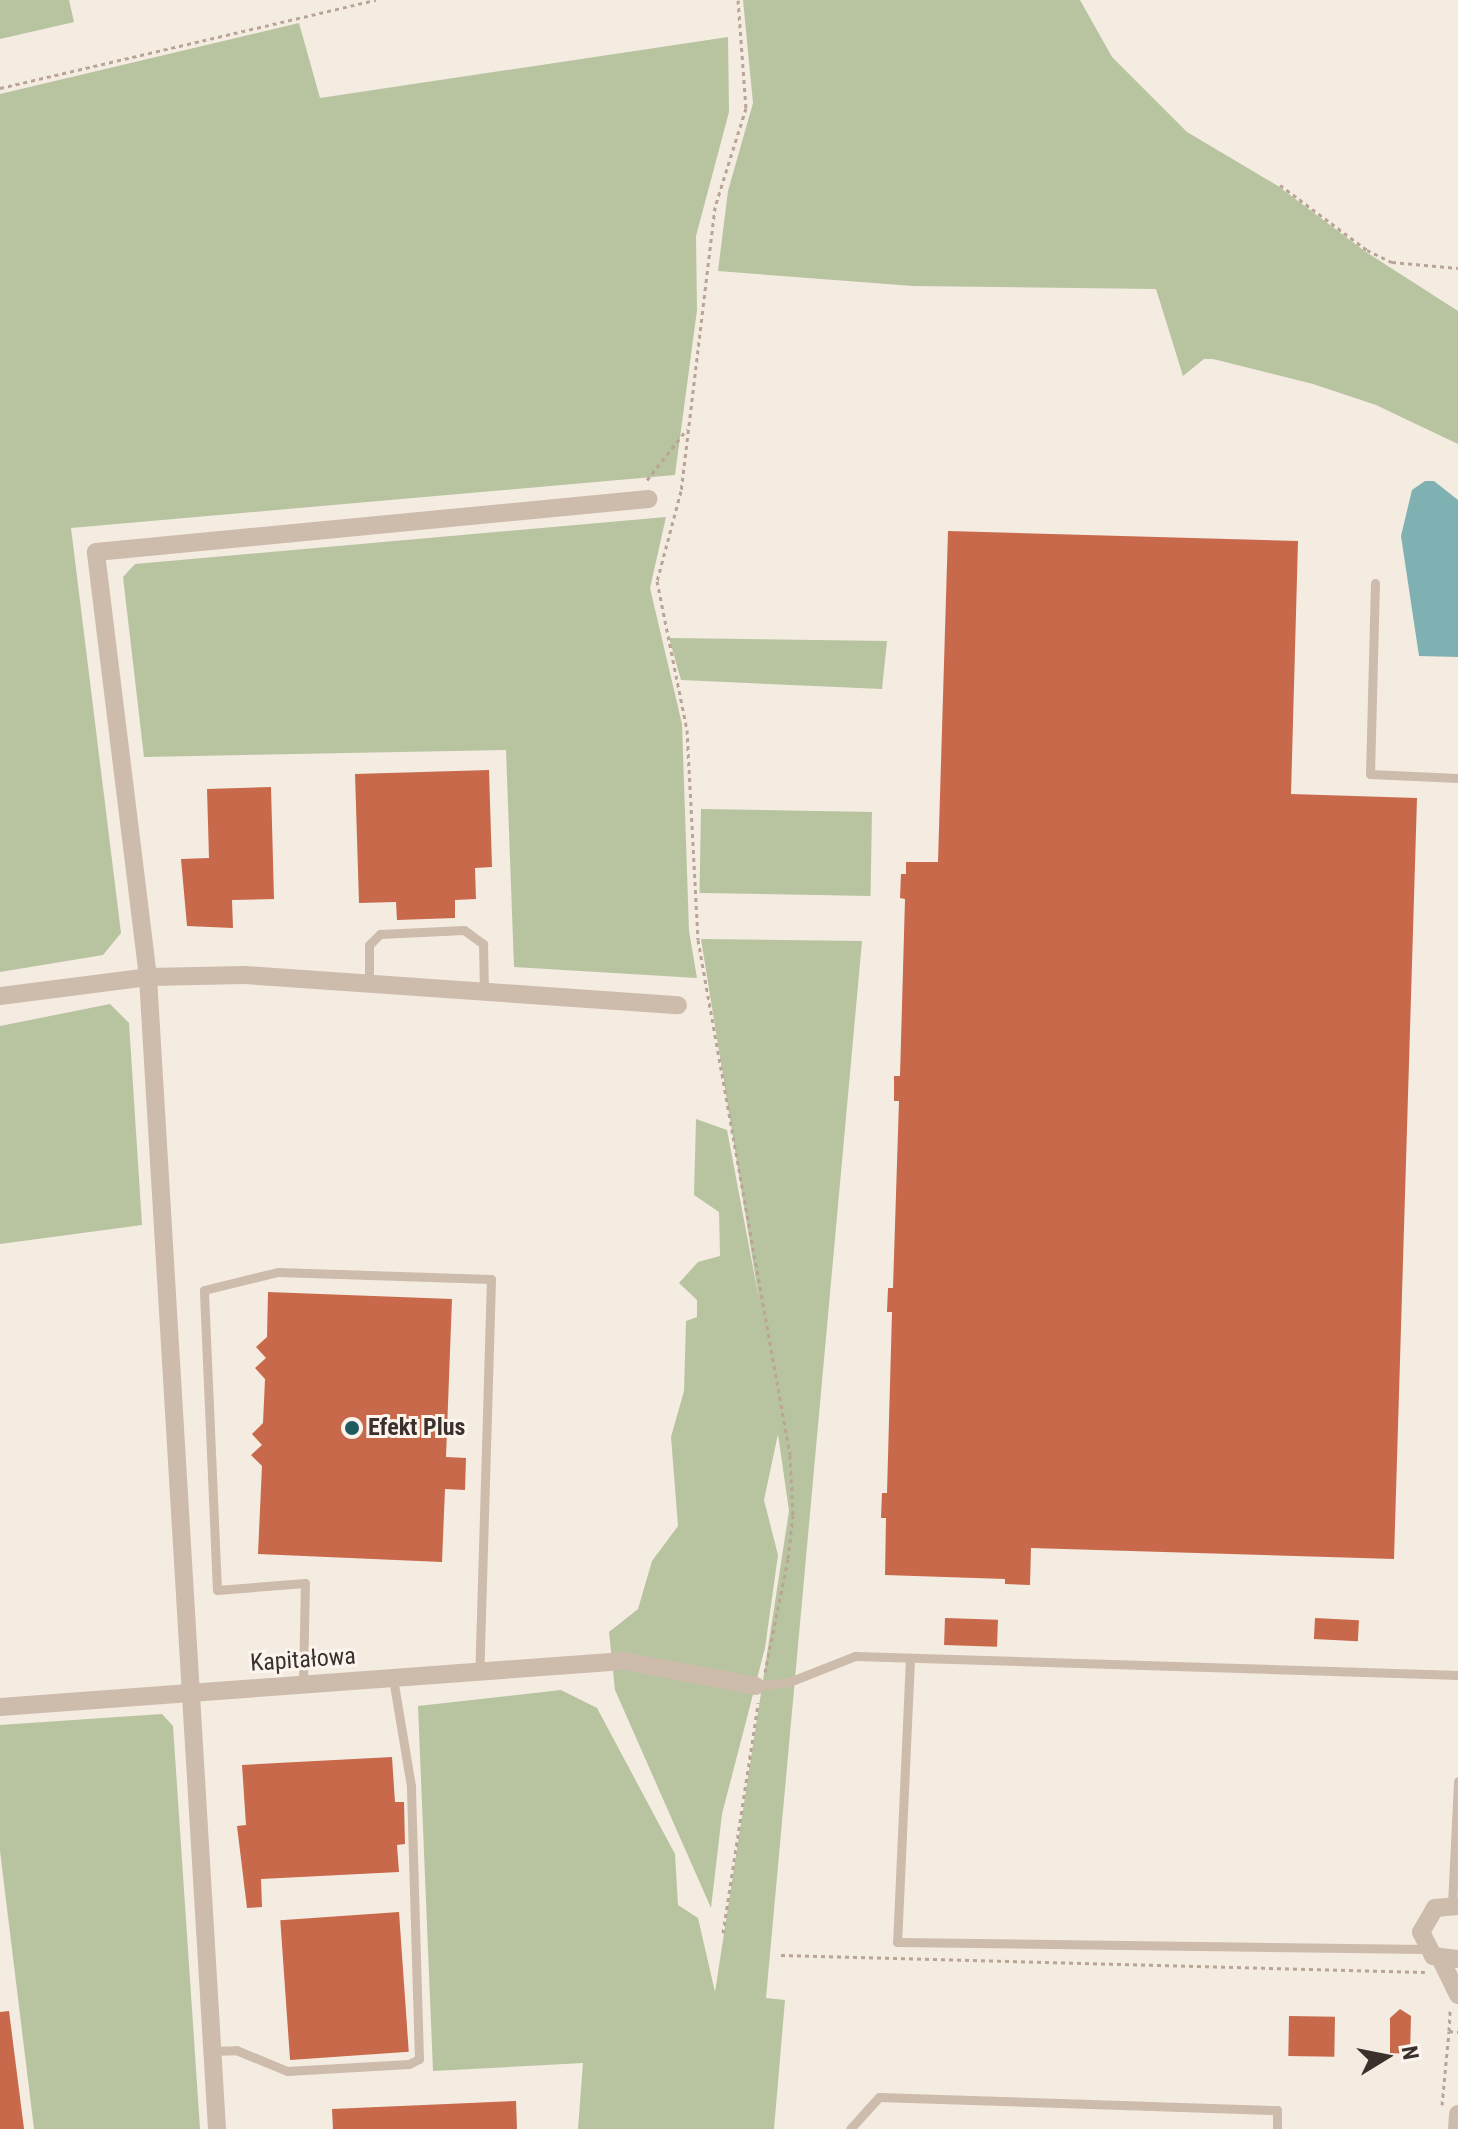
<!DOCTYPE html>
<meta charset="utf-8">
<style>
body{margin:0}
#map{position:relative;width:1458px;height:2129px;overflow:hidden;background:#f4ebe1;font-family:"Roboto Condensed",sans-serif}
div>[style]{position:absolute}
.green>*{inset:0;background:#b8c4a0;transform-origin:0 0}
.water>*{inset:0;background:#7fb0b2}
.building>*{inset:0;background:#c8694b;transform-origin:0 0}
.path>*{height:3px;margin-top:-1.5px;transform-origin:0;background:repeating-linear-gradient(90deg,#b9a596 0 4px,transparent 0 8px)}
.lane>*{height:9px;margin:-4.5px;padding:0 4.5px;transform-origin:4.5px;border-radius:4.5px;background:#cdbbac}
.street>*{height:18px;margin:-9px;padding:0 9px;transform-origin:9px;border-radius:9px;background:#cdbbac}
.dots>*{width:22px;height:22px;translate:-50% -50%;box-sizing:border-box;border:4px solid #fbf5ee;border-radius:50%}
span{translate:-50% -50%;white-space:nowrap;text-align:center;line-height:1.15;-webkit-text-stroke:6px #fbf5ee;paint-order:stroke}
.poi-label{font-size:24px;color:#3b302b;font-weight:700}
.left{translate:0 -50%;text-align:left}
.street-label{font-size:24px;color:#3b302b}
.north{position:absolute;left:1346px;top:2017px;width:80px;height:80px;-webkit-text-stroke:6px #fbf5ee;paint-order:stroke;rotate:80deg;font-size:22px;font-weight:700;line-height:32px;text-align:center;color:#3b302b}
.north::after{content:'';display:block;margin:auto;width:28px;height:36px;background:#3b302b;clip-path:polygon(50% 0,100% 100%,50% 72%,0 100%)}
</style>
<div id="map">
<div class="green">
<i style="clip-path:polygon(0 0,69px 0,74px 22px,0 39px)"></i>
<i style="clip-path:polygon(743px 0,1080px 0,1112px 57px,1187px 132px,1278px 186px,1366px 252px,1458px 311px,1458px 444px,1376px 405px,1313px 384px,1213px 359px,1204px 359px,1183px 376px,1156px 289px,913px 286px,718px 271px,728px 191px,753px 103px)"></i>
<i style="clip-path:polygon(299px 23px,320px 98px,728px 37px,729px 112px,696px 236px,697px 310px,675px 475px,71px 528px,121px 933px,103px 955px,0 972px,0 94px)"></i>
<i style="clip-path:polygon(666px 517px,650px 588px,682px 724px,689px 931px,697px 978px,514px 967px,506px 750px,144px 757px,123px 577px,135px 564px)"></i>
<i style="clip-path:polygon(669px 638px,887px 641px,882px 689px,681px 680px)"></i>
<i style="left:701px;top:809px;width:171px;height:84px;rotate:1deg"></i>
<i style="clip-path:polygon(701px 939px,862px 941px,766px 1998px,785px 2000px,774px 2129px,578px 2129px,583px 2063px,433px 2071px,418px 1706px,561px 1690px,597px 1708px,675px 1854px,678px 1905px,698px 1918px,715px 1992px,789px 1511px,778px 1434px,764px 1500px,778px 1555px,765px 1648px,722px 1814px,711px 1908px,615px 1690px,609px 1632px,638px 1609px,652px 1561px,678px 1526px,671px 1437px,684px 1391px,686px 1321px,697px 1317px,697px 1300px,679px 1283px,698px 1262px,720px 1256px,719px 1212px,694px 1195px,696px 1119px,727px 1130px,759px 1299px)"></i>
<i style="clip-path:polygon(110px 1004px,129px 1023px,142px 1225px,0 1244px,0 1026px)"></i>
<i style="clip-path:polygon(162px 1714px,173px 1726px,200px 2129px,34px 2129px,0 1851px,0 1725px)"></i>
</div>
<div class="water">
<i style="clip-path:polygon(1425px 481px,1434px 481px,1458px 500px,1458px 657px,1419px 656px,1401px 536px,1412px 490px)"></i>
</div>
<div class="building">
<i style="clip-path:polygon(948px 531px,1298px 541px,1291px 794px,1417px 798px,1394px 1559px,1031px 1548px,1030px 1585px,1005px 1584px,1005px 1579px,885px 1575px,886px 1518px,881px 1518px,882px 1493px,887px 1493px,892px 1312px,887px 1312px,888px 1288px,893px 1288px,899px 1101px,894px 1101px,894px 1076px,900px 1076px,905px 899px,900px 898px,901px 874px,906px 874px,906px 862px,938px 862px)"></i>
<i style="clip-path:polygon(489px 770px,492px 867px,475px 868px,476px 899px,455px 900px,455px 918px,397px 920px,396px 902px,359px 903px,355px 774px)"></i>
<i style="clip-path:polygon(271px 787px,274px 899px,232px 900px,233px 928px,187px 926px,181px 859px,209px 858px,207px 789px)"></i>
<i style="clip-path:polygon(268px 1292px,452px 1299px,446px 1457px,466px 1458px,465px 1490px,445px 1489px,442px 1562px,258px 1554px,262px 1466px,251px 1455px,262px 1445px,252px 1434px,263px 1423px,265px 1379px,255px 1368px,266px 1358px,256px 1347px,267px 1337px)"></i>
<i style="left:945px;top:1618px;width:53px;height:27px;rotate:2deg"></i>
<i style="left:1315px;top:1618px;width:44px;height:21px;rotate:3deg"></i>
<i style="clip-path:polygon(392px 1757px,395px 1802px,404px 1802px,405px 1844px,397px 1845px,399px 1872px,261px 1879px,262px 1907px,247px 1908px,237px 1826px,246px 1825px,242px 1765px)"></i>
<i style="left:399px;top:1912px;width:140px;height:119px;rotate:86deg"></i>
<i style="clip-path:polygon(1400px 2009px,1411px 2016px,1410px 2054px,1390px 2053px,1390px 2018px)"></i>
<i style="clip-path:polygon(9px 2011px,24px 2129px,0 2129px,0 2012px)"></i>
<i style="left:1289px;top:2016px;width:46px;height:40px;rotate:1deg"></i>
<i style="clip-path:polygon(516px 2101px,517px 2129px,333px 2129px,332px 2109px)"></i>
</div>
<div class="path">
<i style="left:738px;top:0;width:108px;rotate:85.8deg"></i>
<i style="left:746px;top:108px;width:104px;rotate:107.4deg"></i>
<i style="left:715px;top:207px;width:286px;rotate:96.8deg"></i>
<i style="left:681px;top:491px;width:93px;rotate:104.9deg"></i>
<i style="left:657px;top:581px;width:152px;rotate:78.6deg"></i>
<i style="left:687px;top:730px;width:210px;rotate:87deg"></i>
<i style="left:698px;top:940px;width:523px;rotate:79.87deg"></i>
<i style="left:790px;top:1455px;width:60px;rotate:87.1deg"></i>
<i style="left:793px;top:1515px;width:44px;rotate:96.5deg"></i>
<i style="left:788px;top:1559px;width:115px;rotate:101.5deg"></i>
<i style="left:0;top:88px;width:386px;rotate:-13.2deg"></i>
<i style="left:1280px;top:185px;width:109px;rotate:36.8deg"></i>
<i style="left:1367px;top:250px;width:28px;rotate:26deg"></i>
<i style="left:1392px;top:262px;width:66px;rotate:5.2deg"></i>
<i style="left:647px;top:480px;width:65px;rotate:-51.9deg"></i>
<i style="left:723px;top:1933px;width:233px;rotate:-81.3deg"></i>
<i style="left:781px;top:1955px;width:644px;rotate:1.51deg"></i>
<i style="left:1449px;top:2031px;width:20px;rotate:-87deg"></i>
<i style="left:1442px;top:2105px;width:74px;rotate:-84.6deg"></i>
<i style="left:1449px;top:2031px;width:9px;rotate:6deg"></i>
</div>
<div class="lane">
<i style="left:1375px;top:583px;width:191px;rotate:91.5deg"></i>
<i style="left:1370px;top:774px;width:88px;rotate:2.6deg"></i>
<i style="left:369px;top:982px;width:37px;rotate:-90deg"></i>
<i style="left:369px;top:945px;width:16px;rotate:-45deg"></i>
<i style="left:380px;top:934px;width:84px;rotate:-2.7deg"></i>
<i style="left:464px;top:930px;width:24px;rotate:36deg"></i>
<i style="left:483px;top:944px;width:47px;rotate:88.8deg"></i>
<i style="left:910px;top:1658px;width:284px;rotate:92.6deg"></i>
<i style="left:897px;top:1942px;width:529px;rotate:0.76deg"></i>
<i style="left:303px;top:1684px;width:101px;rotate:-88.9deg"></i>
<i style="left:305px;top:1583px;width:88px;rotate:175.5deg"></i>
<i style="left:217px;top:1590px;width:300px;rotate:-92.5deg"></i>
<i style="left:204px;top:1290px;width:76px;rotate:-13.7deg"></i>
<i style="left:278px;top:1272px;width:213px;rotate:1.9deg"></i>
<i style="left:491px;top:1279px;width:393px;rotate:91.7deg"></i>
<i style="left:756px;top:1686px;width:33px;rotate:-7deg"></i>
<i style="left:789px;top:1682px;width:71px;rotate:-21.5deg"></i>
<i style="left:855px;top:1656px;width:603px;rotate:1.8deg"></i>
<i style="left:1452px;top:1905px;width:124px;rotate:-87.2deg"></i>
<i style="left:212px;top:2051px;width:24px;rotate:-2deg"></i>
<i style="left:236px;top:2050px;width:55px;rotate:22.4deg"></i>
<i style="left:287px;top:2071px;width:122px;rotate:-3.3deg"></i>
<i style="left:409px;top:2064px;width:11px;rotate:-27deg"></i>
<i style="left:419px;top:2059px;width:273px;rotate:-91.7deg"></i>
<i style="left:411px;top:1786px;width:109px;rotate:-99.5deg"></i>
<i style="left:850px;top:2129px;width:43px;rotate:-47.8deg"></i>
<i style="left:879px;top:2097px;width:398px;rotate:1.9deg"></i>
<i style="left:1277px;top:2110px;width:19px;rotate:90deg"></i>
</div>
<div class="street">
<i style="left:0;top:996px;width:149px;rotate:-7.3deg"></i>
<i style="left:148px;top:977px;width:97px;rotate:-1.2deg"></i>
<i style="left:245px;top:975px;width:434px;rotate:4deg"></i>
<i style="left:0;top:1707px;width:626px;rotate:-4.22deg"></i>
<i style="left:624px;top:1661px;width:134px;rotate:10.7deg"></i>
<i style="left:1458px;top:1906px;width:23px;rotate:175deg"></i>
<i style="left:1435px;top:1908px;width:28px;rotate:120deg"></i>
<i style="left:1421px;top:1932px;width:27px;rotate:63deg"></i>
<i style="left:1433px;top:1956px;width:25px;rotate:7deg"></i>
<i style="left:1441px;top:1960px;width:39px;rotate:64deg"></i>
<i style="left:217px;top:2129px;width:1154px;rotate:-93.43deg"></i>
<i style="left:148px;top:977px;width:428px;rotate:-97deg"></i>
<i style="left:96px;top:552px;width:555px;rotate:-5.48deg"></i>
<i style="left:1457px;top:2129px;width:15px;rotate:-86deg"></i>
</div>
<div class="dots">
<i style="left:352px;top:1428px;background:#1f5a5e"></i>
</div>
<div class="poi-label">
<span class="left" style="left:368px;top:1428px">Efekt Plus</span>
</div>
<div class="street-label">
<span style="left:303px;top:1660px;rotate:-4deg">Kapitałowa</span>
</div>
<div class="north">N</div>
</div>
